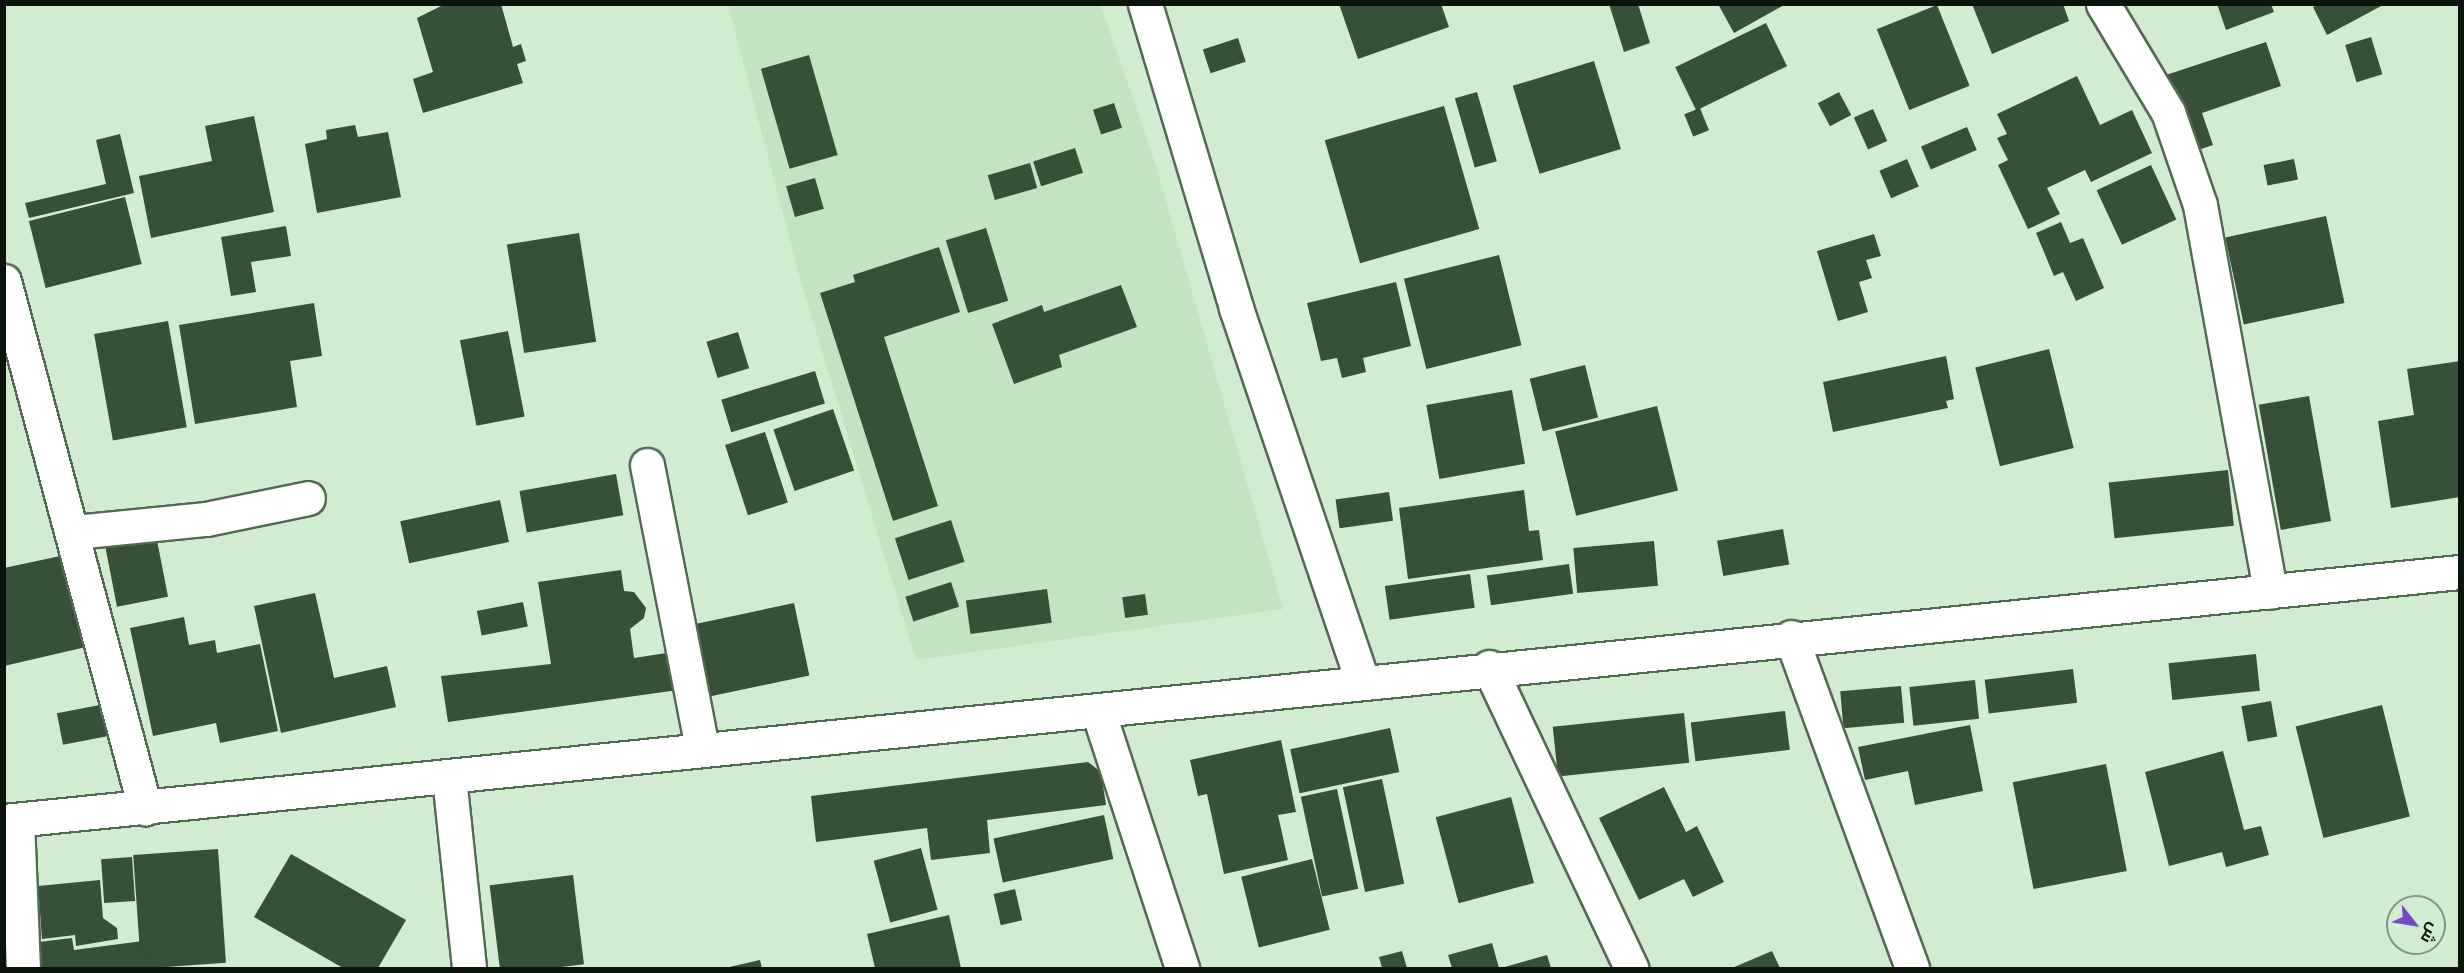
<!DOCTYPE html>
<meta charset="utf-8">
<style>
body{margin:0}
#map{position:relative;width:2464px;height:973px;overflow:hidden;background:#d2ecd1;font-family:"Varela Round",Cairo,sans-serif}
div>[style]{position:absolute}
.built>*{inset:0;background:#c3e3c2}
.building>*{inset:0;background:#384f38;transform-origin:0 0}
.roads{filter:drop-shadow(2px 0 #536a52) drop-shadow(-2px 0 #536a52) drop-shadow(0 2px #536a52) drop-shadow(0 -2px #536a52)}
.minor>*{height:33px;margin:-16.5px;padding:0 16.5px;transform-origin:16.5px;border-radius:16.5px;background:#fff}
.trunk>*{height:33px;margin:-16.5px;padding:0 16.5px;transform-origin:16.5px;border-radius:16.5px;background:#fff}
span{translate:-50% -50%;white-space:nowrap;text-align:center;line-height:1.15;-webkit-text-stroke:6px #d2ecd1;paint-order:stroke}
.frame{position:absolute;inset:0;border:6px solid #0b140b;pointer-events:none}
.north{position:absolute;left:2386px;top:895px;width:60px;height:60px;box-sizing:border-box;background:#d2ecd1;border:2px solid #829682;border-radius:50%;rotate:121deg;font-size:16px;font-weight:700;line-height:24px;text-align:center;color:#0b140b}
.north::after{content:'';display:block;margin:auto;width:21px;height:27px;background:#734cc5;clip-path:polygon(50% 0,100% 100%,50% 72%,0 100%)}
</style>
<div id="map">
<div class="built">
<i style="clip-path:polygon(728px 5px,1101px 5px,1156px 166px,1283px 609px,916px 660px,801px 282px)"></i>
</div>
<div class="building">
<i style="clip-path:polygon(445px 4px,501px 4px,513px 47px,521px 44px,526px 61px,517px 64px,523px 83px,423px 113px,413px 79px,433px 72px,417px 18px)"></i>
<i style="clip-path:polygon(1339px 4px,1441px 4px,1449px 27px,1358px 59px)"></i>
<i style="clip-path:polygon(1609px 4px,1638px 4px,1650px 43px,1624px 52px)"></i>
<i style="clip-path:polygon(1718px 4px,1786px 4px,1734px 33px)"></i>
<i style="clip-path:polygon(1972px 4px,2063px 4px,2069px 21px,1992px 54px)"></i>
<i style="clip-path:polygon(2217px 4px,2271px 4px,2274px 12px,2226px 30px)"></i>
<i style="clip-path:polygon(2318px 4px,2385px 4px,2327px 35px,2313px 7px)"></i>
<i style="left:1937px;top:5px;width:87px;height:65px;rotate:68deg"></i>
<i style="left:1766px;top:23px;width:48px;height:101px;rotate:64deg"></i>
<i style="left:2371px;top:37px;width:39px;height:27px;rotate:73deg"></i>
<i style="left:1238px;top:38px;width:25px;height:37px;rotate:72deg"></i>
<i style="clip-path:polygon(2266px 42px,2281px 86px,2202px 113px,2213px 145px,2192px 152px,2166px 75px)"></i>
<i style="left:809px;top:55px;width:104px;height:50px;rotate:74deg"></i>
<i style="left:1594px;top:61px;width:92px;height:85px;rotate:73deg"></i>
<i style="clip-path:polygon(2077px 76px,2100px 125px,2132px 110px,2152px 153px,2091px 182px,2085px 170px,2047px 188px,2060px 214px,2028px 229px,1998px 165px,2008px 160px,1997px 138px,2007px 134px,1997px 114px)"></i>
<i style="left:1477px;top:92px;width:72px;height:23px;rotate:74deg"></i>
<i style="left:1839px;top:92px;width:26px;height:24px;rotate:62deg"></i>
<i style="left:1114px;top:103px;width:26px;height:22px;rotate:72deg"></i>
<i style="left:1444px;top:106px;width:128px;height:124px;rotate:74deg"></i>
<i style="left:1700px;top:108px;width:24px;height:17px;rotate:68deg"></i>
<i style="left:1873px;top:109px;width:35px;height:21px;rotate:66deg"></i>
<i style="clip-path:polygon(254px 116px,274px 212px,151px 238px,139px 176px,212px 161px,205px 126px)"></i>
<i style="clip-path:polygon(355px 125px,358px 137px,388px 132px,401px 197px,317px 213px,305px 144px,327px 139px,326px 130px)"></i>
<i style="left:1967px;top:127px;width:25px;height:50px;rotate:67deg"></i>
<i style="clip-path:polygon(120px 134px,134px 193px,29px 218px,25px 203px,106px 184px,96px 140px)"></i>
<i style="left:1075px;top:148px;width:26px;height:44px;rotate:72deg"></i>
<i style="left:1907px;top:159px;width:30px;height:30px;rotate:67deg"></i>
<i style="left:2294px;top:159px;width:21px;height:31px;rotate:79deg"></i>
<i style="left:1030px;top:163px;width:26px;height:44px;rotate:74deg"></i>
<i style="left:2151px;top:165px;width:60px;height:60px;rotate:65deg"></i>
<i style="left:815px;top:178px;width:32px;height:30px;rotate:74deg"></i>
<i style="left:125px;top:197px;width:69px;height:99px;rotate:76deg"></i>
<i style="left:2326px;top:216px;width:89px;height:103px;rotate:78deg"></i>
<i style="clip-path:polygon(2061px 222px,2070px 243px,2083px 238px,2104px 288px,2076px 301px,2063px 272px,2054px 276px,2036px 233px)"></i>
<i style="clip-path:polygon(286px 226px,291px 256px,251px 262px,256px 292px,231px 296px,221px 237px)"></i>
<i style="left:986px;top:228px;width:76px;height:42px;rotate:73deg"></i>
<i style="left:579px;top:233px;width:110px;height:73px;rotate:81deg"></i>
<i style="clip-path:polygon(1874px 234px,1881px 256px,1866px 260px,1872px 278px,1859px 282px,1868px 312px,1838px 321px,1817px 251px)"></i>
<i style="clip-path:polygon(939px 247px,960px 312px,884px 337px,938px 506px,893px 521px,820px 293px,855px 282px,853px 275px)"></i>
<i style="left:1499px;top:255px;width:93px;height:98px;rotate:76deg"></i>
<i style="clip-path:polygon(1396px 282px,1411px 346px,1363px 358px,1366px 372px,1342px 378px,1337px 358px,1321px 361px,1307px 303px)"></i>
<i style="clip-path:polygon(1121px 285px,1137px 327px,1059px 355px,1062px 367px,1014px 384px,992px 324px,1042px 305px,1044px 312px)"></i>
<i style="clip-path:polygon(314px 303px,322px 356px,290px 361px,297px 407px,195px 424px,179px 325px)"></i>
<i style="left:168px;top:321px;width:108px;height:75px;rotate:80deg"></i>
<i style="left:508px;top:331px;width:87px;height:49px;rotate:79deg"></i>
<i style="left:738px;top:332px;width:38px;height:33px;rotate:73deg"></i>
<i style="left:2049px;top:349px;width:102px;height:76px;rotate:76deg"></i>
<i style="clip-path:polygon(1946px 356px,1954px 399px,1946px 401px,1948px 408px,1833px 432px,1823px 382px)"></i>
<i style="clip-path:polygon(2460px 361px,2460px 497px,2391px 508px,2378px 421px,2414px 415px,2407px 369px)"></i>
<i style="left:1585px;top:365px;width:54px;height:57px;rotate:76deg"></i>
<i style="left:815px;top:371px;width:34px;height:98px;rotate:73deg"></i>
<i style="left:1512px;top:390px;width:75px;height:87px;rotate:80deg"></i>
<i style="left:2309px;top:396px;width:127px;height:51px;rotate:80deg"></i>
<i style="left:1657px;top:406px;width:87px;height:105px;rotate:76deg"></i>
<i style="left:833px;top:409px;width:65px;height:63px;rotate:71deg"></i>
<i style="left:765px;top:432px;width:74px;height:42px;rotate:72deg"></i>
<i style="left:2228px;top:470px;width:56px;height:120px;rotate:84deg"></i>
<i style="left:616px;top:474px;width:42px;height:98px;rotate:80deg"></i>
<i style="clip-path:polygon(1524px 490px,1529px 531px,1539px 530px,1543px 560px,1408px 579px,1399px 508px)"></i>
<i style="left:1389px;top:492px;width:29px;height:54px;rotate:82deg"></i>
<i style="left:500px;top:500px;width:43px;height:102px;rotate:78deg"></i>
<i style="left:951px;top:520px;width:44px;height:59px;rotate:72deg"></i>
<i style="left:1783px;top:529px;width:36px;height:67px;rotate:80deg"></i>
<i style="left:156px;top:535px;width:63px;height:52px;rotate:79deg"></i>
<i style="left:1654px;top:541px;width:45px;height:81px;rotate:85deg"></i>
<i style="clip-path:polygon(65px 555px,86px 647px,4px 666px,4px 568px)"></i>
<i style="left:1569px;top:564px;width:30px;height:83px;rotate:82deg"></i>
<i style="clip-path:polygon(621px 570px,624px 591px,634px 592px,646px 608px,644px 618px,630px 629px,634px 658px,673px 652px,678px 690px,448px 722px,441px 676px,551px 664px,538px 582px)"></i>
<i style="left:1470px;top:574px;width:34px;height:86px;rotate:82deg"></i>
<i style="left:951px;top:582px;width:26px;height:48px;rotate:72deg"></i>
<i style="left:1047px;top:589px;width:34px;height:82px;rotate:82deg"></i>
<i style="clip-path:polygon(315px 593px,334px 678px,387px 666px,396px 707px,281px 733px,254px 606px)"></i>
<i style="left:1145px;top:594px;width:21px;height:23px;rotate:82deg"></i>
<i style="left:523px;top:602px;width:25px;height:47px;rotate:79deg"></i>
<i style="left:794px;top:603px;width:74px;height:102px;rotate:78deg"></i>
<i style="clip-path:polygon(184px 617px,189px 645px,215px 640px,217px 653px,260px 644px,278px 731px,220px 743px,216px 723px,153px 736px,130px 628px)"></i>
<i style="left:2256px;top:654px;width:37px;height:88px;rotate:84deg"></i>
<i style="left:2073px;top:669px;width:34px;height:89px;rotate:83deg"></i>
<i style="left:1975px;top:680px;width:39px;height:66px;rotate:84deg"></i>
<i style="left:1901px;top:686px;width:37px;height:61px;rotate:85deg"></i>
<i style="left:2271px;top:701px;width:36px;height:30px;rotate:80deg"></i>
<i style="left:105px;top:704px;width:32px;height:49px;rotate:79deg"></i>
<i style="left:2382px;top:705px;width:115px;height:89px;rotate:76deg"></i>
<i style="left:1785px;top:711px;width:39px;height:95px;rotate:83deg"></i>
<i style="left:1684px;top:713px;width:50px;height:132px;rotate:84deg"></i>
<i style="clip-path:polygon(1970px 725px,1983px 791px,1915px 805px,1908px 771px,1865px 780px,1858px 747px)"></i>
<i style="left:1390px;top:728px;width:45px;height:102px;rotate:78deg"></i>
<i style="clip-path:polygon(1281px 740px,1296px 812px,1278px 815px,1288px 860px,1224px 874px,1207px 794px,1198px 796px,1190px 760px)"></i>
<i style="clip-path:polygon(2223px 751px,2244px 830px,2261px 826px,2269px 855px,2226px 867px,2222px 852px,2169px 866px,2145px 772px)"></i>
<i style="clip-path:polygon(1088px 762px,1101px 772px,1106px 805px,987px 820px,990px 853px,931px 860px,927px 828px,816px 842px,811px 796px)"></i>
<i style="left:2106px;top:764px;width:109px;height:95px;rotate:79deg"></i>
<i style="left:1382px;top:779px;width:107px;height:40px;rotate:78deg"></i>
<i style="clip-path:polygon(1664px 787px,1686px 832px,1697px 826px,1724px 882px,1693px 897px,1684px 879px,1639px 900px,1599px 818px)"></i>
<i style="left:1337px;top:789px;width:102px;height:37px;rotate:78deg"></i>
<i style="left:1511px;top:797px;width:89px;height:78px;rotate:75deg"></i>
<i style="left:1104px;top:815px;width:45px;height:113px;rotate:78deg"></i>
<i style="left:921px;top:848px;width:64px;height:49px;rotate:75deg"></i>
<i style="left:218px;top:849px;width:114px;height:85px;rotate:86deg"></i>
<i style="clip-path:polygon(291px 854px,406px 920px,378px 968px,343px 968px,254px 917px)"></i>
<i style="left:132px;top:857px;width:44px;height:31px;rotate:86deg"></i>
<i style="left:1312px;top:859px;width:73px;height:73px;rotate:76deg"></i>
<i style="left:573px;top:875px;width:90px;height:84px;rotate:83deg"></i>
<i style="clip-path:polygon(100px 880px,103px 918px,117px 928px,118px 939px,76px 946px,75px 935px,42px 939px,38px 886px)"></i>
<i style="left:1015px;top:889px;width:32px;height:22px;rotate:77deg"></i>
<i style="clip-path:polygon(949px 915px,961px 968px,875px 968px,867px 934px)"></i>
<i style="clip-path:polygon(72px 938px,74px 950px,143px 941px,146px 968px,42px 968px,39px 942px)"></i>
<i style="clip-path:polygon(1492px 943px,1499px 968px,1452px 968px,1448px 955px)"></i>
<i style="clip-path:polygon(1402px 951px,1407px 968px,1382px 968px,1379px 957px)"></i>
<i style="clip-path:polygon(1772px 951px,1780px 968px,1732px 968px)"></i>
<i style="clip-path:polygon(1547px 955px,1551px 968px,1501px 968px)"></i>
<i style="clip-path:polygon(760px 960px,762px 968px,725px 968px)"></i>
</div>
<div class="roads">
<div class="minor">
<i style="left:1145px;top:4px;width:317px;rotate:73.3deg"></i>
<i style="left:1236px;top:308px;width:393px;rotate:71.3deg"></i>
<i style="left:2103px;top:4px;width:126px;rotate:59deg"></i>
<i style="left:2168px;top:112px;width:98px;rotate:71deg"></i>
<i style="left:2200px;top:205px;width:393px;rotate:79.7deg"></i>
<i style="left:4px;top:281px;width:546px;rotate:75.02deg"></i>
<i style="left:647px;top:465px;width:288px;rotate:79deg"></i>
<i style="left:75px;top:532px;width:132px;rotate:-5.7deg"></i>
<i style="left:206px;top:519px;width:104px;rotate:-11.6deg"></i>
<i style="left:1791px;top:637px;width:352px;rotate:69.9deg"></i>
<i style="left:1489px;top:667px;width:333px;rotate:64.7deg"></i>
<i style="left:1099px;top:714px;width:267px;rotate:71.9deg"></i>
<i style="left:449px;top:777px;width:192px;rotate:84deg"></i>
<i style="left:17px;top:820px;width:148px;rotate:87.7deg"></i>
</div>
<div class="trunk">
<i style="left:4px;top:821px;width:2469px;rotate:-5.79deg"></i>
</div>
</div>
<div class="frame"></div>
<div class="north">ش</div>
</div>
